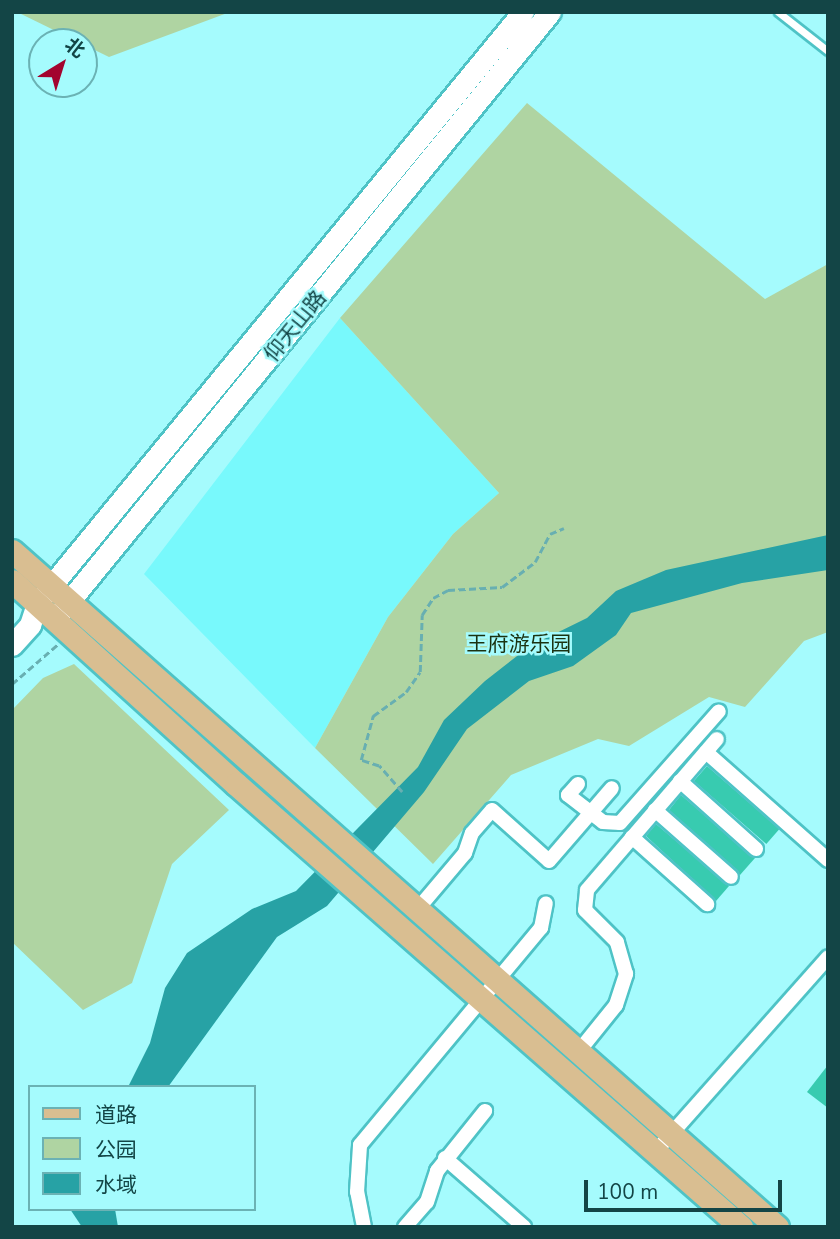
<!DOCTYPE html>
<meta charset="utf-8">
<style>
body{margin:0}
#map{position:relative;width:840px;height:1239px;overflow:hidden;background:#a5fbfd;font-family:"Nunito Sans","Noto Sans SC",sans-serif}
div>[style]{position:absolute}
.built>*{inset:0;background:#78f9fc}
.green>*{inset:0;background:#afd4a2}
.water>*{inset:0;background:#27a2a5}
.building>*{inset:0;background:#38cbb0;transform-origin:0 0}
.path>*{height:2.5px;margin-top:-1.25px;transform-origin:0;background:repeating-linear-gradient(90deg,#68afb1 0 7px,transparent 0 10.5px)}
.roads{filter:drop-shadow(2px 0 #4ec3c6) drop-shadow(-2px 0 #4ec3c6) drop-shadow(0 2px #4ec3c6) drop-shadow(0 -2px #4ec3c6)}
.lane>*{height:7px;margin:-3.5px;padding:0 3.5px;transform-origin:3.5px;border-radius:3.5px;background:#fff}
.street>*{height:14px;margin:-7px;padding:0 7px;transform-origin:7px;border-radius:7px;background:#fff}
.secondary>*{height:21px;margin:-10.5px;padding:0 10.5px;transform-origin:10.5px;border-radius:10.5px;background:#fff}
.primary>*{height:23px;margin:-11.5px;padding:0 11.5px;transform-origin:11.5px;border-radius:11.5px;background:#d9be91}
span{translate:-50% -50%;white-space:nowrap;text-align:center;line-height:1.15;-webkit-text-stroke:5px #a5fbfd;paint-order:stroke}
.street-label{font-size:21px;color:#134546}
.park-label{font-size:21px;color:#1b3211}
.frame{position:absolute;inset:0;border:14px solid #134546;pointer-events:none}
.legend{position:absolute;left:28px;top:1085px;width:228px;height:126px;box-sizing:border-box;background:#a5fbfd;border:2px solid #6bb2b4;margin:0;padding:9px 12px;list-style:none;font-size:21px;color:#134546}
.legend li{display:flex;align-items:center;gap:14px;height:35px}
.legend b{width:35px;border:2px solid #6bb2b4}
.north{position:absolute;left:28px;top:28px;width:70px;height:70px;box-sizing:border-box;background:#a5fbfd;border:2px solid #6bb2b4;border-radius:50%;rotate:38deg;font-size:19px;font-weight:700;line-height:28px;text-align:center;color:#134546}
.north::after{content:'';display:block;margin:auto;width:24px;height:32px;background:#a3042f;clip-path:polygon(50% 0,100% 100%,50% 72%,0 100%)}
.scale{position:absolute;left:584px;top:1180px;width:198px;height:32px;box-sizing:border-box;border:4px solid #134546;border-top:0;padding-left:9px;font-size:21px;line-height:24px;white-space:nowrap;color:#134546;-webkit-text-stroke:5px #a5fbfd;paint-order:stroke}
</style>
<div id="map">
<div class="built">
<i style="clip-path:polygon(340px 318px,499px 493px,453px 534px,388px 617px,315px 748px,144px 574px)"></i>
</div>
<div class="green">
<i style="clip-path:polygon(17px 12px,230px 12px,109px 57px)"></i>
<i style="clip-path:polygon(527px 103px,765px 299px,828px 264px,828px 632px,804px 641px,745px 707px,709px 697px,629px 746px,598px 739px,511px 775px,433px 864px,315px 748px,388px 617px,453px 534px,499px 493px,340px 318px)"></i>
<i style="clip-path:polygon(74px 664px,229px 810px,172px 864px,132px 983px,83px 1010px,12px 942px,12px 710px,43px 678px)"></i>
</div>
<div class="water">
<i style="clip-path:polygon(828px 535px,828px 570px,742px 583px,631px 613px,616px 635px,573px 666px,529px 681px,467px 729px,424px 792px,327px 906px,277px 937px,168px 1087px,128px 1087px,150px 1043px,165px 988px,187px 953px,252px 909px,296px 891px,418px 767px,444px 720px,485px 681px,530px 646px,587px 618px,616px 591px,666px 570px)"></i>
<i style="clip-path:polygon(70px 1209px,115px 1209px,118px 1227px,82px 1227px)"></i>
</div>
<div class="building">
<i style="left:707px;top:766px;width:96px;height:20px;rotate:41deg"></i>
<i style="clip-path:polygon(681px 795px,755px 858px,740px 875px,669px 810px)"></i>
<i style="clip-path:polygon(656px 824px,729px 886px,716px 901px,646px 836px)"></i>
<i style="clip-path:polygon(828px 1065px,828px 1108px,807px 1092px)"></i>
</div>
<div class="path">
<i style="left:12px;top:684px;width:60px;rotate:-40.9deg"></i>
<i style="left:402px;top:792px;width:35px;rotate:-131deg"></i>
<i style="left:379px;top:766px;width:19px;rotate:-162deg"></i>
<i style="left:361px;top:760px;width:46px;rotate:-74.7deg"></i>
<i style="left:373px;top:716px;width:41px;rotate:-36deg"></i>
<i style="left:406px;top:692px;width:24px;rotate:-55deg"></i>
<i style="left:420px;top:672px;width:57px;rotate:-88deg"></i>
<i style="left:422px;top:615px;width:20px;rotate:-57deg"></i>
<i style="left:433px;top:598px;width:17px;rotate:-28deg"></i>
<i style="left:448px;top:590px;width:54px;rotate:-3.2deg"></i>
<i style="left:502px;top:587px;width:41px;rotate:-37.1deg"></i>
<i style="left:535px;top:562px;width:32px;rotate:-62deg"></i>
<i style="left:550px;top:534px;width:15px;rotate:-23deg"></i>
</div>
<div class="roads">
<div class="lane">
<i style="left:778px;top:12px;width:63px;rotate:38deg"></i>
</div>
<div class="street">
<i style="left:706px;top:752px;width:163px;rotate:41.5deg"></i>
<i style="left:680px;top:781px;width:102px;rotate:41.8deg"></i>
<i style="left:578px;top:784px;width:15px;rotate:132deg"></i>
<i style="left:568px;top:795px;width:44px;rotate:37.6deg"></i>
<i style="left:603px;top:822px;width:17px;rotate:3deg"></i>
<i style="left:620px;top:823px;width:149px;rotate:-48.5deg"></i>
<i style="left:655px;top:810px;width:101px;rotate:41.4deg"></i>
<i style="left:632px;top:837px;width:101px;rotate:41.8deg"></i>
<i style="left:416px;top:911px;width:76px;rotate:-49.8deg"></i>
<i style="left:465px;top:853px;width:21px;rotate:-71deg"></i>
<i style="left:472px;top:833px;width:30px;rotate:-49deg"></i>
<i style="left:492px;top:810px;width:76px;rotate:41.8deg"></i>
<i style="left:549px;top:861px;width:96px;rotate:-49.2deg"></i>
<i style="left:579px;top:1051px;width:59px;rotate:-51.2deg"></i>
<i style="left:616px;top:1005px;width:33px;rotate:-72deg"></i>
<i style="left:626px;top:974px;width:33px;rotate:-106deg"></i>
<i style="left:617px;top:942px;width:45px;rotate:-135deg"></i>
<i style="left:585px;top:910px;width:20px;rotate:-84deg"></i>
<i style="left:587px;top:890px;width:199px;rotate:-49.3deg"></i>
<i style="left:656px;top:1151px;width:259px;rotate:-48.4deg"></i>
<i style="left:445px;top:1158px;width:105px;rotate:41.1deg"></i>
<i style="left:364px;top:1227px;width:36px;rotate:-101deg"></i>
<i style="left:357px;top:1192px;width:47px;rotate:-86.3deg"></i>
<i style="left:360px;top:1145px;width:283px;rotate:-50.2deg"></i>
<i style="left:541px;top:928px;width:25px;rotate:-79deg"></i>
<i style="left:405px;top:1227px;width:33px;rotate:-49deg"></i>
<i style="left:427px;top:1202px;width:33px;rotate:-72deg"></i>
<i style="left:437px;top:1171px;width:77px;rotate:-51.3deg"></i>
</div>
<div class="secondary">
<i style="left:58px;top:615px;width:778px;rotate:-50.79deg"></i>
<i style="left:12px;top:645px;width:27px;rotate:-48deg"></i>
<i style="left:30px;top:625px;width:23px;rotate:-72deg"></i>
<i style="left:37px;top:603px;width:765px;rotate:-50.57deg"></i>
</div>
<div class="primary">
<i style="left:12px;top:551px;width:1021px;rotate:41.47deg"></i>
<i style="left:12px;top:581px;width:302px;rotate:42.2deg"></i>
<i style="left:236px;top:784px;width:672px;rotate:41.26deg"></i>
</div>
</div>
<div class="street-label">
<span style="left:295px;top:326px;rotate:-51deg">仰天山路</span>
</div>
<div class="park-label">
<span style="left:519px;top:644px">王府游乐园</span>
</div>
<div class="frame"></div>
<ul class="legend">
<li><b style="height:9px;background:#d9be91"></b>道路</li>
<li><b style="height:19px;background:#afd4a2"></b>公园</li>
<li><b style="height:19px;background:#27a2a5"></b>水域</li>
</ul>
<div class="north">北</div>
<div class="scale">100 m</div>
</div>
